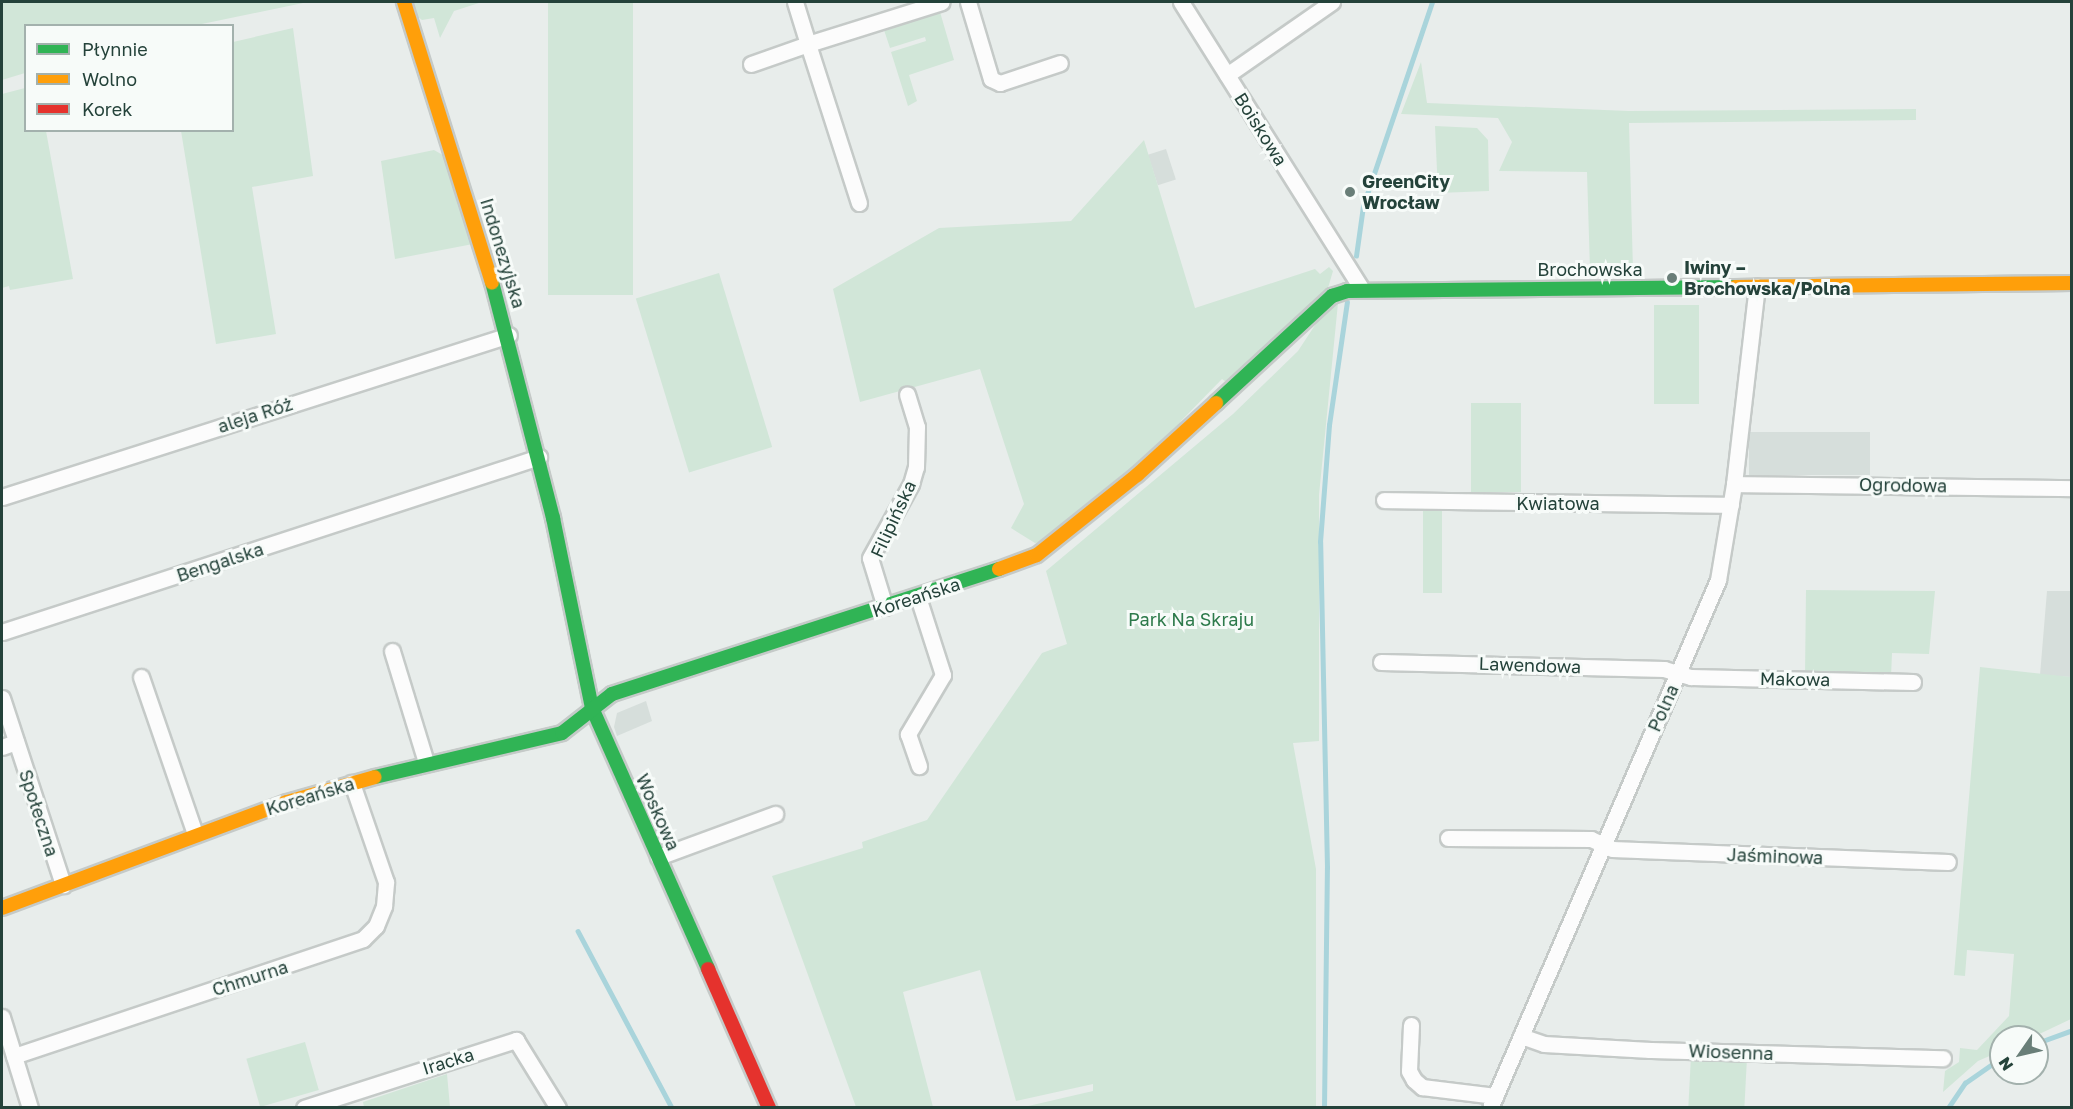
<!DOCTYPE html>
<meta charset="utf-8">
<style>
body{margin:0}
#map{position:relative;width:2073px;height:1109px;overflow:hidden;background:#e8edeb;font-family:"Golos Text",sans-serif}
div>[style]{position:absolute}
.built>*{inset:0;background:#d6dedb;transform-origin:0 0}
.green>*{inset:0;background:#d1e6d8;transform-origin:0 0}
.stream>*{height:4.5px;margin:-2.25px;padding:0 2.25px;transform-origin:2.25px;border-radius:2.25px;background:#a9d4db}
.roads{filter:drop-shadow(2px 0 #c5cac8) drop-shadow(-2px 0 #c5cac8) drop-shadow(0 2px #c5cac8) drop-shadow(0 -2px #c5cac8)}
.street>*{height:15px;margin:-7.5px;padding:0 7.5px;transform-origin:7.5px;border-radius:7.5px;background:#fcfcfc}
.fast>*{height:14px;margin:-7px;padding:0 7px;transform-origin:7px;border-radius:7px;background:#30b455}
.slow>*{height:14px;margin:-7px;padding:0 7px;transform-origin:7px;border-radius:7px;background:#ff9f0a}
.jam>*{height:14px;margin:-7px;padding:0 7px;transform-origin:7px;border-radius:7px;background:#e5322d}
.dots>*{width:16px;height:16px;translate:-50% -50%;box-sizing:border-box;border:3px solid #f7fbf9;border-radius:50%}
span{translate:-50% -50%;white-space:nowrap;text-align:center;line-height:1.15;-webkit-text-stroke:6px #f7fbf9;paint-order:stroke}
.street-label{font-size:18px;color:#24423a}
.poi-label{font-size:18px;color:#24423a;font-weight:700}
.left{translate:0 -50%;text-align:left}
.park-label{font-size:18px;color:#2d7a4b}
.frame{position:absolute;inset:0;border:3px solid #24423a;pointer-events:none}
.legend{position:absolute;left:24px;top:24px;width:210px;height:108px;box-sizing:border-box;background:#f7fbf9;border:2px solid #a3b1ad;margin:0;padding:8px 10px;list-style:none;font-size:18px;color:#24423a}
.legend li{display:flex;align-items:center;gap:12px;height:30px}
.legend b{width:30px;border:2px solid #a3b1ad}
.north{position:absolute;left:1989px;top:1025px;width:60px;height:60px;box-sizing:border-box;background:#f7fbf9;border:2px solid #a3b1ad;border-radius:50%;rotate:236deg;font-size:16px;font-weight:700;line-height:24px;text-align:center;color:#24423a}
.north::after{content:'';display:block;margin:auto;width:21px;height:27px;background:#697e78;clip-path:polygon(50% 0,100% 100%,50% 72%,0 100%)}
</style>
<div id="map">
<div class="built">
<i style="left:1166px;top:149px;width:32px;height:19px;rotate:72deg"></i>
<i style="left:1749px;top:432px;width:121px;height:43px"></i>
<i style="clip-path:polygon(2047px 591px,2071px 591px,2071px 677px,2040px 675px)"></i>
<i style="clip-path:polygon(646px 701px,652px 721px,617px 736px,614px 727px,617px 713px)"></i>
</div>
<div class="green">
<i style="clip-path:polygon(2px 2px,308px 2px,197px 25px,26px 26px,25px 73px,2px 80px)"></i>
<i style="clip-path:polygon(410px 2px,482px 2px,454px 11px,440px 38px,434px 18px,422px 20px,414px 14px)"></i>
<i style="left:548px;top:2px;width:85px;height:293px"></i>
<i style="clip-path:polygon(940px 12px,954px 60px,909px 75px,917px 101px,908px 106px,891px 52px,926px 41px,925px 37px,890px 48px,884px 30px)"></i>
<i style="clip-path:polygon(293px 28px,313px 176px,252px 187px,276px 334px,216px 344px,181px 131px,232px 130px,233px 42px)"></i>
<i style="clip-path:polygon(1421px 62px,1427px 103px,1629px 111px,1916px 109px,1916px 120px,1629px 123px,1633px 270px,1590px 270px,1587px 172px,1499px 171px,1512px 142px,1498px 118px,1401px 114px)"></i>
<i style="clip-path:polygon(25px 88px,26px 130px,46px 131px,73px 279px,10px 290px,9px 286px,2px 288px,2px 94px)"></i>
<i style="clip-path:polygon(1435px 126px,1477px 128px,1488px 140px,1489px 191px,1438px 193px)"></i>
<i style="clip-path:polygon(1144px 140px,1195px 308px,1315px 269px,1320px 274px,1329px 267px,1333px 271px,1328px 288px,1230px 385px,1222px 379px,1181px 421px,1172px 437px,1045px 541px,1035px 543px,1011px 528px,1024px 504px,980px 369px,860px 402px,833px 289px,939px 228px,1071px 221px)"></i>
<i style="clip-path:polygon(434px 150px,448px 158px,473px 244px,395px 259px,381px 161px)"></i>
<i style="left:719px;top:273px;width:182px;height:87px;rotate:73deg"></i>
<i style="clip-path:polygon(1338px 303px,1319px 495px,1319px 741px,1293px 743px,1316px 869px,1316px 1107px,1024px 1107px,1093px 1091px,1093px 1084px,1016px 1101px,980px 970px,903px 992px,933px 1107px,856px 1107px,772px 876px,863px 848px,862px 842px,927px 820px,1042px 653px,1067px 644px,1046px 571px,1233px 414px,1298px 351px,1323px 313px)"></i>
<i style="left:1654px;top:305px;width:45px;height:99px"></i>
<i style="left:1471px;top:403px;width:50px;height:89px"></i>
<i style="left:1423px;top:509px;width:19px;height:84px"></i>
<i style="clip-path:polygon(1806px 590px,1935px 591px,1929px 654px,1892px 653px,1891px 677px,1805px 675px)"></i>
<i style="clip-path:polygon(1980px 667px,2071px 677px,2071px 1019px,2033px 1037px,2001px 1037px,2001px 1051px,1978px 1061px,1943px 1092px,1945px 1071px,1959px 1062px,1960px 1048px,1977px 1050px,2009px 1016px,2014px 954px,1967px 950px,1965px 976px,1954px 975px)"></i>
<i style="left:305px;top:1042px;width:50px;height:61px;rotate:74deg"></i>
<i style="left:1691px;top:1056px;width:56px;height:52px;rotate:3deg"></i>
<i style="clip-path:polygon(447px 1074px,450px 1107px,364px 1107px,363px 1102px)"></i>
</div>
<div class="stream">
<i style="left:1356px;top:256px;width:50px;rotate:-82deg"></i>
<i style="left:1363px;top:206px;width:215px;rotate:-71.3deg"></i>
<i style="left:578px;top:931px;width:200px;rotate:62deg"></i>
<i style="left:2037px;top:1043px;width:37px;rotate:-20deg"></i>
<i style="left:1324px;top:1108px;width:240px;rotate:-89.3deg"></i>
<i style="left:1327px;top:868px;width:326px;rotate:-91.2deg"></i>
<i style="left:1320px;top:542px;width:117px;rotate:-85.6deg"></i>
<i style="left:1329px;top:425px;width:124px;rotate:-81.7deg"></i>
<i style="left:1948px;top:1108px;width:30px;rotate:-56deg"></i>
<i style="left:1965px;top:1083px;width:44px;rotate:-34.8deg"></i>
</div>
<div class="roads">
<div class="street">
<i style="left:968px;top:2px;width:80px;rotate:73.4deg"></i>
<i style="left:991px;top:79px;width:10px;rotate:24deg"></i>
<i style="left:1000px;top:83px;width:63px;rotate:-18.4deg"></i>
<i style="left:1181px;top:2px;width:338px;rotate:57.8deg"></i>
<i style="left:751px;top:64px;width:60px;rotate:-19.3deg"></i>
<i style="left:808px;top:44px;width:44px;rotate:-107.2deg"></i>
<i style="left:1227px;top:75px;width:128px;rotate:-34.8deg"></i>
<i style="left:859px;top:203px;width:167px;rotate:-107.8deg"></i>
<i style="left:808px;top:44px;width:140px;rotate:-17.4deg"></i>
<i style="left:1734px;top:484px;width:338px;rotate:0.7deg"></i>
<i style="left:2px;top:497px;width:532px;rotate:-17.72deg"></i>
<i style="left:1384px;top:500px;width:347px;rotate:0.8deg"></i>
<i style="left:918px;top:597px;width:82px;rotate:72.2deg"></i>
<i style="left:943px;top:675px;width:69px;rotate:120.7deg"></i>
<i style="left:908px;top:734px;width:34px;rotate:71deg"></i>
<i style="left:885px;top:607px;width:51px;rotate:-107deg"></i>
<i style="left:870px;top:558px;width:85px;rotate:-61deg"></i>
<i style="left:911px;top:484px;width:18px;rotate:-74deg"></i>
<i style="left:916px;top:467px;width:40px;rotate:-88.6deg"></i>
<i style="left:917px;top:427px;width:34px;rotate:-107deg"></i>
<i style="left:2px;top:632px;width:565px;rotate:-18.05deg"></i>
<i style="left:392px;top:651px;width:116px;rotate:73deg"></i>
<i style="left:1381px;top:662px;width:283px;rotate:1.4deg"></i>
<i style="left:1664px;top:669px;width:28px;rotate:17deg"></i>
<i style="left:1691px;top:677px;width:222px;rotate:1.3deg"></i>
<i style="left:141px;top:677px;width:166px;rotate:71deg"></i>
<i style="left:2px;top:698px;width:197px;rotate:71.9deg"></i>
<i style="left:2px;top:747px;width:15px;rotate:-20deg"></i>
<i style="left:1448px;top:838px;width:143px;rotate:0.4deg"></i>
<i style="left:1591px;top:839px;width:23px;rotate:25deg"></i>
<i style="left:1612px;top:849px;width:336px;rotate:2.2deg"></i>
<i style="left:658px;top:857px;width:125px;rotate:-20.2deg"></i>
<i style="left:2px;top:1017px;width:95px;rotate:72.9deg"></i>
<i style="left:1411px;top:1025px;width:46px;rotate:92.5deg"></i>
<i style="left:1409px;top:1071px;width:10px;rotate:61deg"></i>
<i style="left:1414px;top:1080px;width:11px;rotate:41deg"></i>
<i style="left:1422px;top:1087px;width:74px;rotate:7deg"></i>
<i style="left:1521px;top:1036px;width:24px;rotate:19deg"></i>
<i style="left:1544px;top:1044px;width:106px;rotate:3.2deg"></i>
<i style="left:1650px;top:1050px;width:293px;rotate:1.6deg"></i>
<i style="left:14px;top:1056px;width:368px;rotate:-18.5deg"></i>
<i style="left:363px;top:939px;width:18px;rotate:-45deg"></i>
<i style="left:376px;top:926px;width:22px;rotate:-68deg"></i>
<i style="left:384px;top:906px;width:24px;rotate:-85deg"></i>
<i style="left:386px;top:882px;width:105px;rotate:-109deg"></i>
<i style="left:304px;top:1108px;width:223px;rotate:-17.8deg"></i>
<i style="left:516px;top:1040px;width:80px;rotate:58.3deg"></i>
<i style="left:1490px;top:1108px;width:575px;rotate:-66.64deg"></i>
<i style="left:1718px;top:580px;width:97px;rotate:-80.5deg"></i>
<i style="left:1734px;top:484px;width:199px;rotate:-83.4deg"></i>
</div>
<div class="fast">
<i style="left:492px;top:282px;width:244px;rotate:75.5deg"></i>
<i style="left:553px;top:518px;width:194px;rotate:78.4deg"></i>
<i style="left:592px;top:708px;width:286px;rotate:66deg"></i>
<i style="left:1216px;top:403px;width:158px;rotate:-42.7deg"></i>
<i style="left:1332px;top:296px;width:16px;rotate:-18deg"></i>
<i style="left:1347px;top:291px;width:388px;rotate:-0.6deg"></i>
<i style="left:375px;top:777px;width:192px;rotate:-13.2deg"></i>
<i style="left:562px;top:733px;width:63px;rotate:-38deg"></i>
<i style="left:612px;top:694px;width:407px;rotate:-17.9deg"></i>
</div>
<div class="slow">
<i style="left:404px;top:2px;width:294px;rotate:72.6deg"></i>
<i style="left:1735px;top:287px;width:337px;rotate:-0.7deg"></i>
<i style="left:999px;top:569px;width:40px;rotate:-20.2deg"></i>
<i style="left:1037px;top:555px;width:128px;rotate:-38.7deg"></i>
<i style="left:1137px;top:475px;width:107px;rotate:-42.3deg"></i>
<i style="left:2px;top:908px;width:304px;rotate:-20.4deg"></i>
<i style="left:287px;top:802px;width:91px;rotate:-15.9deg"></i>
</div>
<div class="jam">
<i style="left:708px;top:969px;width:152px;rotate:66.3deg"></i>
</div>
</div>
<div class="dots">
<i style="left:1350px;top:192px;background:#697e78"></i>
<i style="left:1672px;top:278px;background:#697e78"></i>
</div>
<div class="street-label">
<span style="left:1261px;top:129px;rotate:58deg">Boiskowa</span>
<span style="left:503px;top:253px;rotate:73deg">Indonezyjska</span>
<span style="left:1590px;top:269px">Brochowska</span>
<span style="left:255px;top:415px;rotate:-18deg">aleja Róż</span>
<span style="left:1903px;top:485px;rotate:1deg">Ogrodowa</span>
<span style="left:1558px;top:503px">Kwiatowa</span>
<span style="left:893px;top:519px;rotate:-65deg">Filipińska</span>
<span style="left:220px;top:562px;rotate:-18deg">Bengalska</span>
<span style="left:916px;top:597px;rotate:-18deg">Koreańska</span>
<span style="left:1530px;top:665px;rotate:2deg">Lawendowa</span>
<span style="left:1795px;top:679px;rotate:1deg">Makowa</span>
<span style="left:1663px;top:708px;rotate:-66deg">Polna</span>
<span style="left:310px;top:796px;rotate:-17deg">Koreańska</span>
<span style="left:658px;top:812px;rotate:66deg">Woskowa</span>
<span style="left:39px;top:813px;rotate:72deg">Społeczna</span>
<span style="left:1775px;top:856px;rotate:2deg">Jaśminowa</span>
<span style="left:250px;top:978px;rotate:-18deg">Chmurna</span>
<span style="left:1731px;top:1052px;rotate:2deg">Wiosenna</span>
<span style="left:448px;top:1061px;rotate:-17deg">Iracka</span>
</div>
<div class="poi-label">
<span class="left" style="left:1362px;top:192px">GreenCity<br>Wrocław</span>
<span class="left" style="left:1684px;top:278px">Iwiny –<br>Brochowska/Polna</span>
</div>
<div class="park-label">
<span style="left:1191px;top:619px">Park Na Skraju</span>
</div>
<div class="frame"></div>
<ul class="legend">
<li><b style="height:8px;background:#30b455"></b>Płynnie</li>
<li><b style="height:8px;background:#ff9f0a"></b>Wolno</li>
<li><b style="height:8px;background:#e5322d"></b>Korek</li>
</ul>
<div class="north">N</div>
</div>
